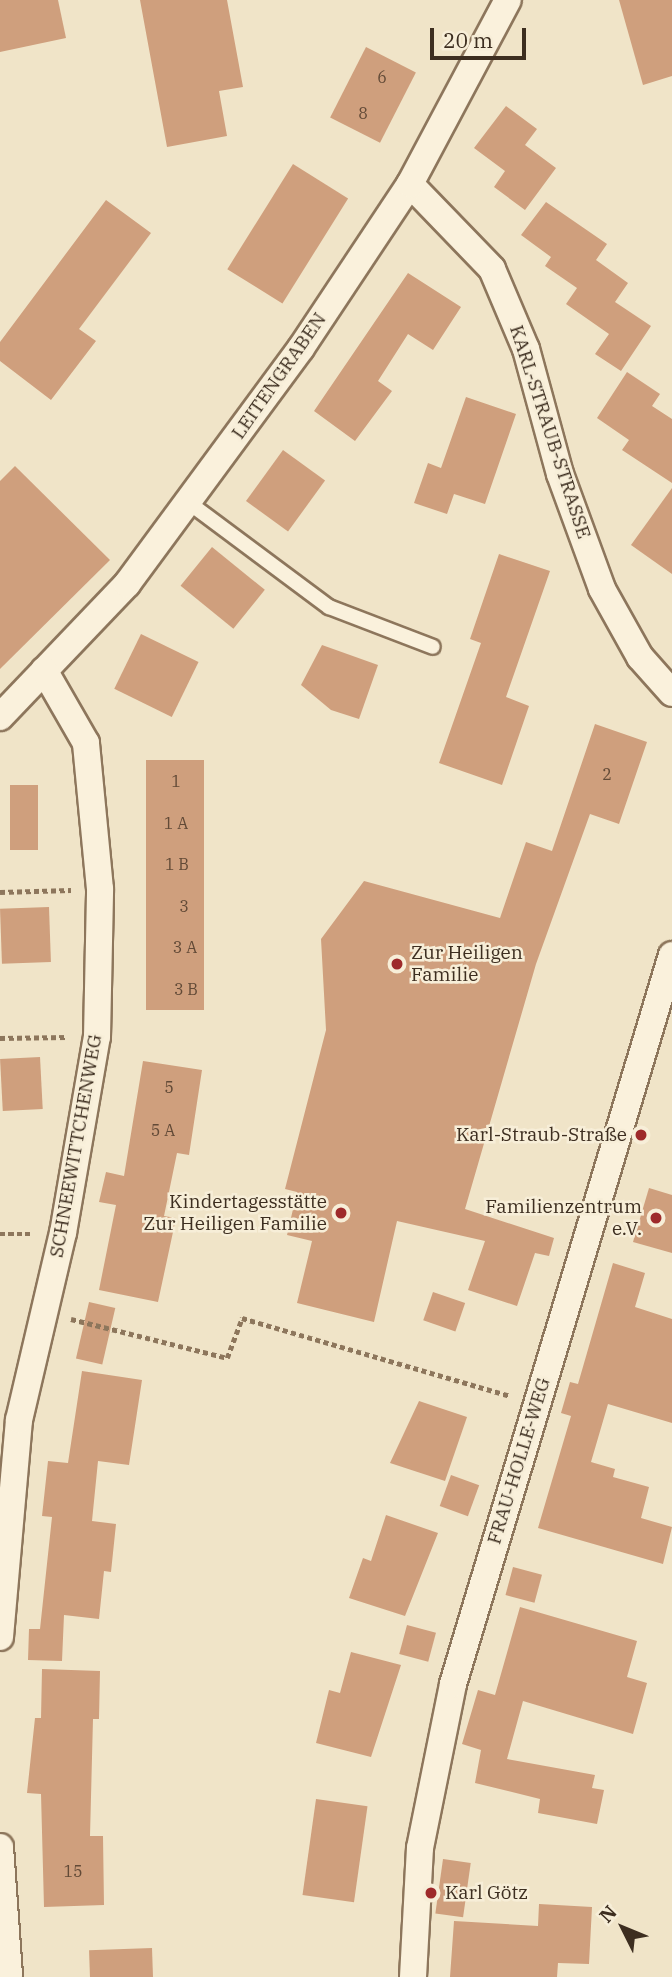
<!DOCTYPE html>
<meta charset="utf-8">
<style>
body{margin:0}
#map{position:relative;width:672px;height:1977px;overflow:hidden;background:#f0e4c8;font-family:"IBM Plex Serif",serif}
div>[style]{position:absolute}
.building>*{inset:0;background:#cf9f7d;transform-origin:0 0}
.path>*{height:4.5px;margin-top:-2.25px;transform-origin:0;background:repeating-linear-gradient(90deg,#8d765c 0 5px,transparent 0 8.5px)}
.roads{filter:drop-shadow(2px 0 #8d765c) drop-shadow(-2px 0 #8d765c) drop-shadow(0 2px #8d765c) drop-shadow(0 -2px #8d765c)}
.service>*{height:14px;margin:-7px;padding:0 7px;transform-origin:7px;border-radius:7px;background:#faf1dc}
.minor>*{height:26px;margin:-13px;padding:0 13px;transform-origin:13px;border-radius:13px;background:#faf1dc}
.dots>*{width:19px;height:19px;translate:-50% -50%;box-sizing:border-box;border:4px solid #f7eed8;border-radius:50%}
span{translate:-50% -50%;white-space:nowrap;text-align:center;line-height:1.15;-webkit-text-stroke:5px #f7eed8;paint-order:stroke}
.number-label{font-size:16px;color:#624a37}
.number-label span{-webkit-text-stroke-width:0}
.street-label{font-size:19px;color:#3d2e20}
.poi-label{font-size:19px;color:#3d2e20}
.left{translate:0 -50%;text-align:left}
.right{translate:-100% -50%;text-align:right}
.north{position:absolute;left:588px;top:1893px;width:70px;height:70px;-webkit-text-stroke:5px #f7eed8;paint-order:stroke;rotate:313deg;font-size:19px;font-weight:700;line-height:28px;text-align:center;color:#3d2e20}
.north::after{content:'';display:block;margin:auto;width:24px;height:32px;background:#3d2e20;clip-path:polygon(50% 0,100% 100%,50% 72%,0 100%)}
.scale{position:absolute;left:430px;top:28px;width:96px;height:32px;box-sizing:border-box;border:4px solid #3d2e20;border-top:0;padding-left:9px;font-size:21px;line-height:24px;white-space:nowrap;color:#3d2e20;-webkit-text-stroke:5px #f7eed8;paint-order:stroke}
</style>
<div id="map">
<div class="building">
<i style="clip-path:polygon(0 0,58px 0,66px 38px,0 52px)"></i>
<i style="clip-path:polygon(140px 0,227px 0,243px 87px,219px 91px,227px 136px,167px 147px)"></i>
<i style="clip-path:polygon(619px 0,672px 0,672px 76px,643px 85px)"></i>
<i style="left:366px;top:47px;width:56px;height:79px;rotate:27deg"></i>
<i style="clip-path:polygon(506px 106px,537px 129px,525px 145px,556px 168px,525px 210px,494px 187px,505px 171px,474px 148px)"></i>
<i style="left:293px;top:164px;width:65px;height:124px;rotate:32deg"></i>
<i style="clip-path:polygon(106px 200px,151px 233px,79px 329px,96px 341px,51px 400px,0 361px,0 342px)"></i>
<i style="clip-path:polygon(546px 202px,607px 244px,596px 260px,628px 283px,615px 302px,651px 326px,621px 371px,595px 354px,609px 334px,566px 304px,577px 288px,545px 266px,551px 257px,521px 235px)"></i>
<i style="clip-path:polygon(408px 273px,461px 307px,433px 350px,408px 334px,378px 381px,392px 391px,355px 441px,314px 411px)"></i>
<i style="clip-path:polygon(627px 372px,660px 394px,652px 406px,672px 419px,672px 483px,622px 450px,629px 440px,597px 418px)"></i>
<i style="clip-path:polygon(466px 397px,516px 414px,485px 504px,454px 494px,447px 514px,414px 503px,428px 463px,441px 468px)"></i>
<i style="left:283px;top:450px;width:52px;height:63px;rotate:36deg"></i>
<i style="clip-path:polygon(15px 466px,110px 560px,0 669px,0 481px)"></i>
<i style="clip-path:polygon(672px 488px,672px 574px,631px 545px)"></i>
<i style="left:212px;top:547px;width:68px;height:50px;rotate:39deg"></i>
<i style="clip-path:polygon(499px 554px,550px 571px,506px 697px,529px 706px,502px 785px,439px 763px,481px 643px,470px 639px)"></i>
<i style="left:141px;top:634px;width:64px;height:61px;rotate:26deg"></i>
<i style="clip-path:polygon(322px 645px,378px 665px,359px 719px,331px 710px,301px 685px)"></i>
<i style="clip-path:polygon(595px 724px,647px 742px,619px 824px,590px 814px,536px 964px,465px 1209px,554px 1238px,549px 1256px,535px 1253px,517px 1306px,468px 1290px,485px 1241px,397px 1221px,374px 1322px,297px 1303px,312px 1241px,287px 1235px,297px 1192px,285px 1189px,326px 1030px,321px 939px,364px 881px,500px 918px,526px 842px,552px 851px)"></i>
<i style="left:146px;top:760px;width:58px;height:250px"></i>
<i style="left:10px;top:785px;width:28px;height:65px"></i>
<i style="left:49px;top:907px;width:55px;height:49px;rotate:88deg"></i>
<i style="left:40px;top:1057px;width:52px;height:40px;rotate:87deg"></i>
<i style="clip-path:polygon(143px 1061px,202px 1070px,189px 1155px,177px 1153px,164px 1216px,176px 1218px,158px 1302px,99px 1290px,116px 1205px,99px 1202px,106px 1172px,124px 1176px)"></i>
<i style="clip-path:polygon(649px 1188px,672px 1195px,672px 1253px,633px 1242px)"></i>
<i style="clip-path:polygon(613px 1263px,645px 1273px,635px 1307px,672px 1319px,672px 1423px,608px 1404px,591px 1462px,615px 1469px,613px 1477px,649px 1487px,641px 1518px,672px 1527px,663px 1564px,538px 1528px,571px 1416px,561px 1413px,570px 1382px,578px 1384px)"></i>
<i style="left:433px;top:1292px;width:34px;height:30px;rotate:19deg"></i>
<i style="left:89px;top:1302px;width:27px;height:58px;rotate:13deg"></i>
<i style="clip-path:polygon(82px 1371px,142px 1380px,129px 1465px,98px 1461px,92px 1521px,116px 1524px,111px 1572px,104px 1571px,99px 1619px,64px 1615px,62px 1661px,28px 1660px,29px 1629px,40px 1629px,52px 1517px,42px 1516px,48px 1461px,68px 1463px)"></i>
<i style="clip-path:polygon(419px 1401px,467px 1417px,445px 1481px,390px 1463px)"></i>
<i style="left:451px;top:1475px;width:30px;height:33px;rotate:20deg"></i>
<i style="clip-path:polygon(386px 1515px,438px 1533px,405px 1616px,349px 1598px,363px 1558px,371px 1561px)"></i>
<i style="left:513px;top:1567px;width:30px;height:29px;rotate:15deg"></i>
<i style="clip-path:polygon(520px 1607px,637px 1641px,627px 1677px,647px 1683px,633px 1734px,523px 1701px,507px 1759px,595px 1775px,592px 1788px,604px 1790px,597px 1824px,538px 1813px,540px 1799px,475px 1783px,481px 1750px,462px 1744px,478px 1690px,495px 1695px)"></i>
<i style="left:407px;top:1625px;width:30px;height:30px;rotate:15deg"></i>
<i style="clip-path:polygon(351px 1652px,401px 1665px,371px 1757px,316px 1743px,329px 1690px,340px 1693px)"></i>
<i style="clip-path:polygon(42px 1669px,100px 1671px,99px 1719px,93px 1719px,90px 1836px,103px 1836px,104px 1905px,44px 1907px,41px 1794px,27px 1793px,35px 1718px,41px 1718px)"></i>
<i style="left:316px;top:1799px;width:52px;height:97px;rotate:8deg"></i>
<i style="left:443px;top:1859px;width:28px;height:55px;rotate:8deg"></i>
<i style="clip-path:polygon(539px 1904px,592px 1907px,589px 1964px,558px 1963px,557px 1977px,450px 1977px,454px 1921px,538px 1926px)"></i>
<i style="left:152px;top:1948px;width:29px;height:63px;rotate:88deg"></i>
</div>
<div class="path">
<i style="left:0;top:892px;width:71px;rotate:-1.6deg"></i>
<i style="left:0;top:1038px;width:68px;rotate:-0.8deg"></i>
<i style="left:0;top:1234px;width:34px"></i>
<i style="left:71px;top:1319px;width:161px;rotate:14deg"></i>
<i style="left:227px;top:1358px;width:43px;rotate:-69.4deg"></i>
<i style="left:242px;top:1318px;width:280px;rotate:16.2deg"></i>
</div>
<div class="roads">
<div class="service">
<i style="left:188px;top:502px;width:176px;rotate:36.7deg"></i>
<i style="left:329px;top:607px;width:111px;rotate:21deg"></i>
</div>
<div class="minor">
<i style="left:410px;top:184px;width:118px;rotate:46deg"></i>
<i style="left:492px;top:269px;width:87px;rotate:67deg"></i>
<i style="left:526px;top:349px;width:130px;rotate:74.8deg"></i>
<i style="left:560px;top:474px;width:122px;rotate:69.9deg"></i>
<i style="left:602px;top:589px;width:78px;rotate:60.8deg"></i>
<i style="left:640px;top:657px;width:48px;rotate:48.4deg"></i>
<i style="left:0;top:717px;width:184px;rotate:-46.3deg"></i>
<i style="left:127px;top:584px;width:293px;rotate:-53.6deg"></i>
<i style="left:301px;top:348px;width:197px;rotate:-56.4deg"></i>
<i style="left:410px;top:184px;width:208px;rotate:-62deg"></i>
<i style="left:0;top:1637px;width:218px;rotate:-85deg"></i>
<i style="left:19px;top:1420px;width:192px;rotate:-76.8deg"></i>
<i style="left:63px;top:1233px;width:199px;rotate:-80.2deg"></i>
<i style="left:97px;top:1037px;width:148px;rotate:-88.8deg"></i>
<i style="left:100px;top:889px;width:147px;rotate:-95.5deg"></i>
<i style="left:86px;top:743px;width:84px;rotate:-119.9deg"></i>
<i style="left:0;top:1847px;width:130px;rotate:86deg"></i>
<i style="left:413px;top:1977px;width:129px;rotate:-86.9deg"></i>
<i style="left:420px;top:1848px;width:167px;rotate:-78.6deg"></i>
<i style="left:453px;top:1684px;width:761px;rotate:-73.28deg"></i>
</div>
</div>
<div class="dots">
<i style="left:397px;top:964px;background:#9e2a2b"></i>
<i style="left:641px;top:1135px;background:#9e2a2b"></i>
<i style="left:341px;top:1213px;background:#9e2a2b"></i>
<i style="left:656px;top:1218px;background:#9e2a2b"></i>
<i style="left:431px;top:1893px;background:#9e2a2b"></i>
</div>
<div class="number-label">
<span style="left:382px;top:77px">6</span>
<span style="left:363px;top:113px">8</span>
<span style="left:607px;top:774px">2</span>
<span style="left:176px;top:781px">1</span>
<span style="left:176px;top:823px">1 A</span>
<span style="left:177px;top:864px">1 B</span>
<span style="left:184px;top:906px">3</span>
<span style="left:185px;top:947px">3 A</span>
<span style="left:186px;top:989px">3 B</span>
<span style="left:169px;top:1087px">5</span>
<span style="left:163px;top:1130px">5 A</span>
<span style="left:73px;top:1871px">15</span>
</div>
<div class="street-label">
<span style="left:279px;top:376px;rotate:-55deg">LEITENGRABEN</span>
<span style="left:550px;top:432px;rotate:72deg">KARL-STRAUB-STRASSE</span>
<span style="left:76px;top:1146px;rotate:-80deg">SCHNEEWITTCHENWEG</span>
<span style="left:519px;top:1461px;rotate:-73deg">FRAU-HOLLE-WEG</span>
</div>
<div class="poi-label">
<span class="left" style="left:411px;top:964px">Zur Heiligen<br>Familie</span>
<span class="right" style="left:627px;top:1135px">Karl-Straub-Straße</span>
<span class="right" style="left:327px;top:1213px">Kindertagesstätte<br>Zur Heiligen Familie</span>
<span class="right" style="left:642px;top:1218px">Familienzentrum<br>e.V.</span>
<span class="left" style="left:445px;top:1893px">Karl Götz</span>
</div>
<div class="north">N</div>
<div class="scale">20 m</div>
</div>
